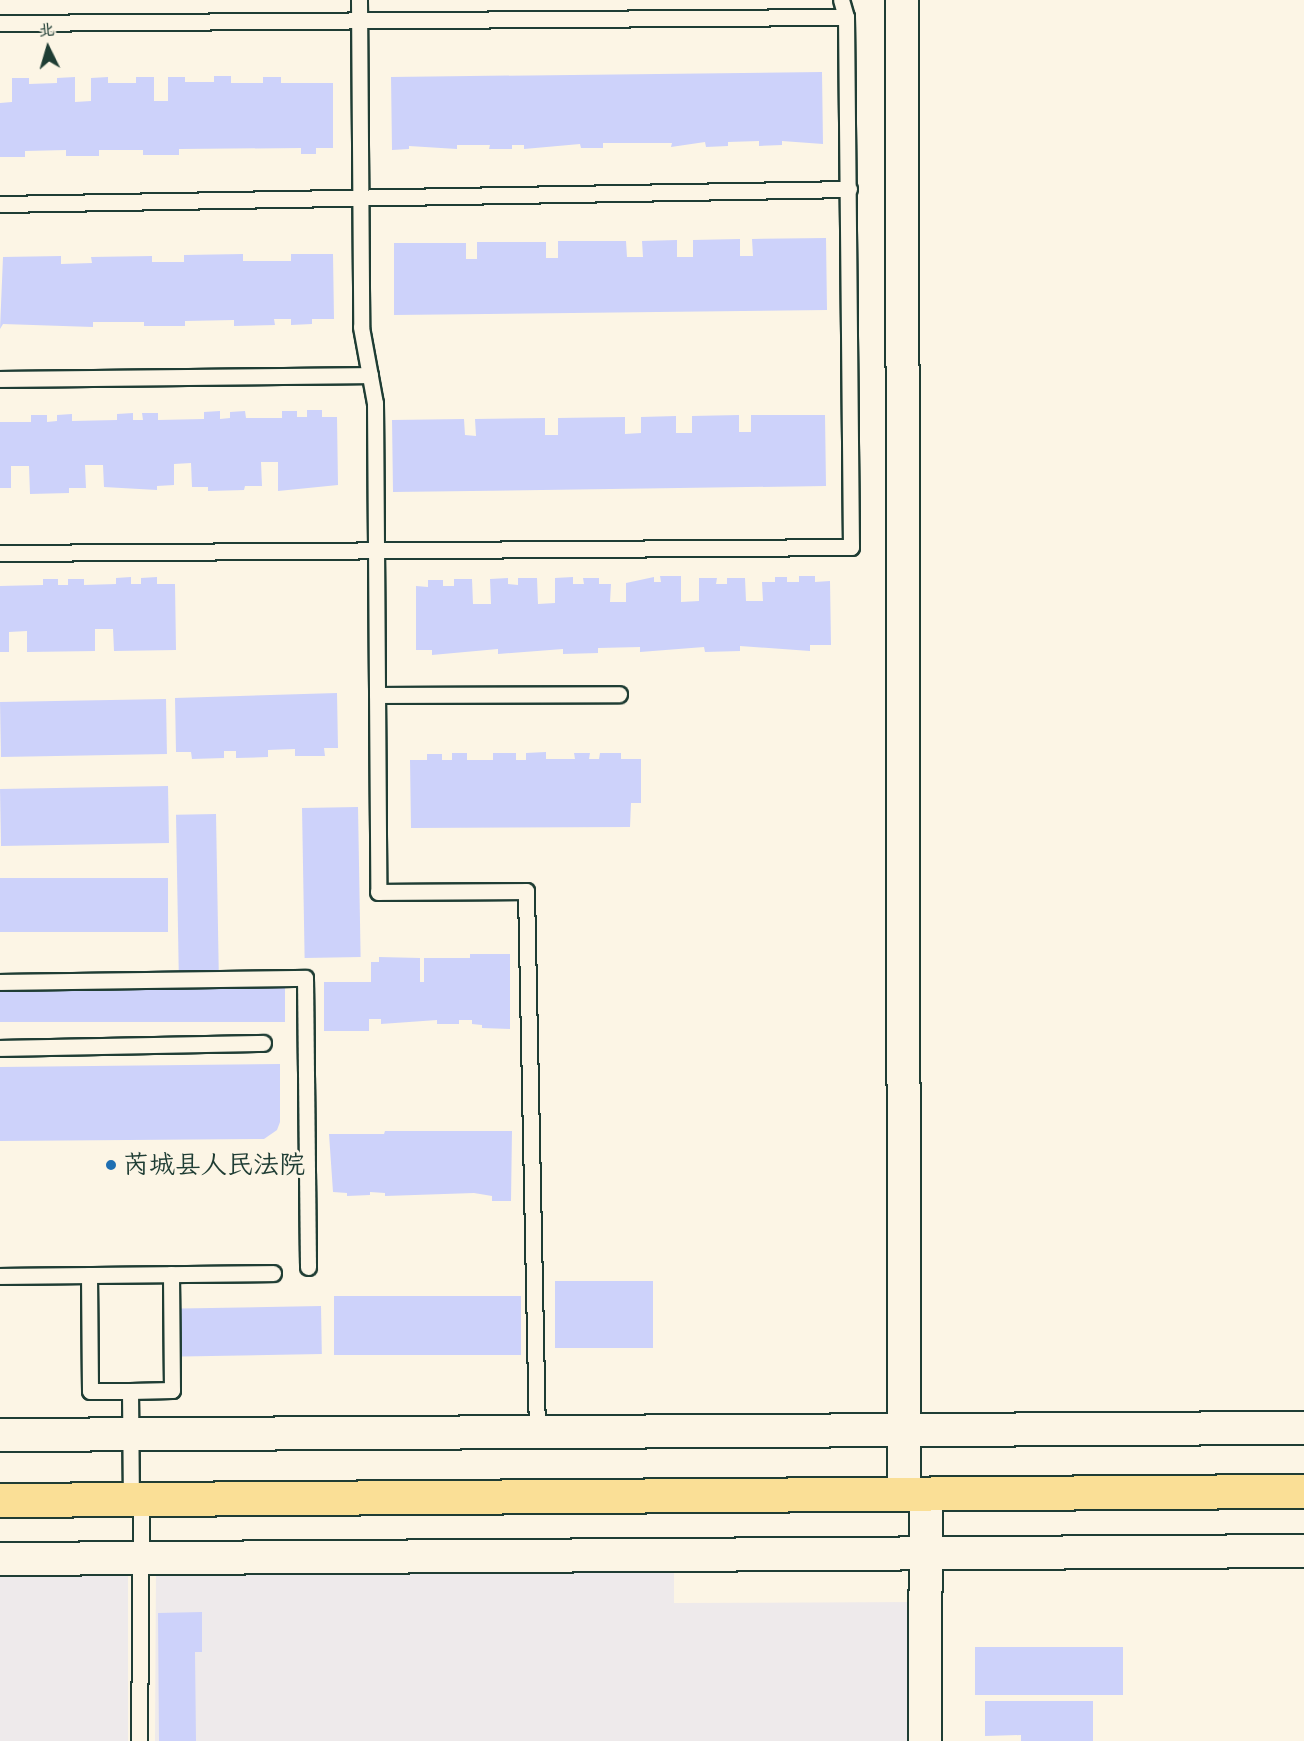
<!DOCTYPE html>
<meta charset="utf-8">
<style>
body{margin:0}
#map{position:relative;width:1304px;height:1741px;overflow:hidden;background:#fcf5e5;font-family:Caveat,"LXGW WenKai TC",sans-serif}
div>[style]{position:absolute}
.built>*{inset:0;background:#eeeaeb;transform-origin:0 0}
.building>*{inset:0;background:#cdd2fa;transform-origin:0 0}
.roads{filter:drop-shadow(2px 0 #1f3d34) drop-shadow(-2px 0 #1f3d34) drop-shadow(0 2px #1f3d34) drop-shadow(0 -2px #1f3d34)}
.lane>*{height:15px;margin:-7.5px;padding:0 7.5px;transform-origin:7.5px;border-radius:7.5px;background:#fcf5e5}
.street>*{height:32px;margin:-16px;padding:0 16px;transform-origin:16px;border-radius:16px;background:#fcf5e5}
.primary>*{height:33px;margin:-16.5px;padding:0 16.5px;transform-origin:16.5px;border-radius:16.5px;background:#fadf96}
.dots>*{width:16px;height:16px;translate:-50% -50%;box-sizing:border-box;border:3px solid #fcf5e5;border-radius:50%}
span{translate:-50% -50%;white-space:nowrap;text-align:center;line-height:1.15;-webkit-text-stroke:6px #fcf5e5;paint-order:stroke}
.poi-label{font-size:26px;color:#1f3d34}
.left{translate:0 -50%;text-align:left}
.north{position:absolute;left:18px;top:18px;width:60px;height:60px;-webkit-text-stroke:4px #fcf5e5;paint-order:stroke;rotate:355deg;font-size:16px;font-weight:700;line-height:24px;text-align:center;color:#1f3d34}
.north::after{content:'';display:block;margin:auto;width:21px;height:27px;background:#1f3d34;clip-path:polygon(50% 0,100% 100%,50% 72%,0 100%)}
</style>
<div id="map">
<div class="built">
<i style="clip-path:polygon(674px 1567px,674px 1603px,914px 1602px,915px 1741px,155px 1741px,156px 1569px)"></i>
<i style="left:0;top:1570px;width:128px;height:171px"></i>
</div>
<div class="building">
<i style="clip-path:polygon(822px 72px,823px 144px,782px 141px,782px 145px,759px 146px,759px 141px,728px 142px,728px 146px,706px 147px,705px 142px,671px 147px,672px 143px,603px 143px,603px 148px,581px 148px,580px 144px,524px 149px,524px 145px,512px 145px,512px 149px,489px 149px,490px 145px,457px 145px,457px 149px,409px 146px,409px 149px,392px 150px,391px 77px)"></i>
<i style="clip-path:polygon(214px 76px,231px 76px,231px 83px,263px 83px,263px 77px,281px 77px,281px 83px,333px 83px,333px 148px,316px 148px,316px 154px,301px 154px,301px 148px,179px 149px,179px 155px,143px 155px,143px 150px,99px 150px,99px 156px,66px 156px,66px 150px,25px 151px,25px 157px,0 157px,0 103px,12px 102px,12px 78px,29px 78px,29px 84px,57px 83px,57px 78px,75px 77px,75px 102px,91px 101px,91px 78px,108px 77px,108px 83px,136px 83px,136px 77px,154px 77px,154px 101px,168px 101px,168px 77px,185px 77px,185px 82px,214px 82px)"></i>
<i style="clip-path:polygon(826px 238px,827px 310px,394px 315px,394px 243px,466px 243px,466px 259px,477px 259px,477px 242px,546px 242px,546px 258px,558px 258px,558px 241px,626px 241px,627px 257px,643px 257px,642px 241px,677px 240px,677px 257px,693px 257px,693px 240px,740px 239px,740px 256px,753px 256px,752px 239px)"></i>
<i style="clip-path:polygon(243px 254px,243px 261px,291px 261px,291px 254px,333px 254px,334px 319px,312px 319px,312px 324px,291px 325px,291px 319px,274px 319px,275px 325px,234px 326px,234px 320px,185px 321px,185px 326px,144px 326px,144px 322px,93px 322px,93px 327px,3px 324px,0 329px,3px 257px,61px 256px,61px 264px,92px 263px,91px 257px,152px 256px,152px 262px,184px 262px,184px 255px)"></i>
<i style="clip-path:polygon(307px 410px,322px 410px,322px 417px,337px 417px,338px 485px,278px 491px,278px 462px,261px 462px,262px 486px,245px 486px,244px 490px,208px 491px,208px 487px,192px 487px,191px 463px,174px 464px,174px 485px,157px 486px,157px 490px,104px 487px,103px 465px,85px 465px,86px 488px,69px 488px,69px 493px,30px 494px,29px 466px,11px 466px,11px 488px,0 488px,0 422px,31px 422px,31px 415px,47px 415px,47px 422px,57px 421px,57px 415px,72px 414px,72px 421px,117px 420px,117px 414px,133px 413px,133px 420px,143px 420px,142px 413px,158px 413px,158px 420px,204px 419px,204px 412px,220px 411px,220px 419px,230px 418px,230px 412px,245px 411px,246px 418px,282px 418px,282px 411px,297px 411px,297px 417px,307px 417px)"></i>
<i style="clip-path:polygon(739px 415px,739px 432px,751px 432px,751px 415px,825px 415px,826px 486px,393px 492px,392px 420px,464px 419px,465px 435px,476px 436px,475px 419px,545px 418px,545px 435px,558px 435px,558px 418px,625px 417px,625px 434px,641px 433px,641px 417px,676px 416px,676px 433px,692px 433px,692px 416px)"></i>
<i style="clip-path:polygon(660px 576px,681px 576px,681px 602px,699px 601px,699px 578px,717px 578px,716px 584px,727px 584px,727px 578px,745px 578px,746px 601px,763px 601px,762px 582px,775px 582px,775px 577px,787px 577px,787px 582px,799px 582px,799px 576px,815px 576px,815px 582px,830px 581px,831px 645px,810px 645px,810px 651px,740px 646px,740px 651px,705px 652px,704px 647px,640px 652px,640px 647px,598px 648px,598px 653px,563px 654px,563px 649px,498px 654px,498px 649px,432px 655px,432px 650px,416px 650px,416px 586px,428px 587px,428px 580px,443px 580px,443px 586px,454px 586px,454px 579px,472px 579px,473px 604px,491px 604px,490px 579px,508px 578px,508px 584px,518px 585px,518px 578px,537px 578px,538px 604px,555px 603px,555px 578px,573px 577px,573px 584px,584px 584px,583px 578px,599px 578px,599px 584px,611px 584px,610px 602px,626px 602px,626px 583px,654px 577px,654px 582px,661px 582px)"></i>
<i style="clip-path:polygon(131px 577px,131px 584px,141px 584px,141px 578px,157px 577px,157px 584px,175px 584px,176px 650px,114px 651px,113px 629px,95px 629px,95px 651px,27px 652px,27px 631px,9px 632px,9px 652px,0 652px,0 586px,43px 585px,43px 579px,58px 579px,58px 585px,68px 585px,68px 579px,84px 579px,84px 585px,116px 584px,116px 578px)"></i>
<i style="clip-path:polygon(337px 693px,338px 748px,324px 748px,325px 756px,295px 756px,295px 749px,268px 750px,268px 757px,236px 758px,236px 751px,224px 751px,224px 758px,192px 759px,191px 752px,176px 752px,175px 698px)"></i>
<i style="left:166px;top:699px;width:55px;height:166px;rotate:89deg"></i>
<i style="clip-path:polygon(546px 752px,546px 759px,575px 759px,574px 753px,590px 753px,589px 759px,599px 759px,600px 753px,621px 753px,621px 759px,641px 759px,641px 803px,631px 803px,630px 827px,411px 828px,410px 760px,427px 760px,427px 754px,442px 754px,442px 760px,452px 760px,452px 753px,467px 753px,467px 760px,493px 760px,493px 753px,516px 753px,516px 760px,526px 760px,526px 753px)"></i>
<i style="left:168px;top:786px;width:57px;height:168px;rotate:89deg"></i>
<i style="left:358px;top:807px;width:150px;height:56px;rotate:89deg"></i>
<i style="left:216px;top:814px;width:156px;height:40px;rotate:89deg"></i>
<i style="left:168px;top:878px;width:54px;height:168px;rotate:90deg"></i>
<i style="clip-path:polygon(470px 954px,510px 954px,510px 1029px,482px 1028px,482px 1025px,472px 1024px,472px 1020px,459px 1020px,459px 1024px,437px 1024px,437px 1020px,381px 1024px,381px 1019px,369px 1019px,369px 1031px,324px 1031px,324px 982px,371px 982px,371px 962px,379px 962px,379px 957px,420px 958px,420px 982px,424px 982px,424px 958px,470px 958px)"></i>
<i style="left:285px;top:987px;width:35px;height:285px;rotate:90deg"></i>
<i style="clip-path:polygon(280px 1064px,280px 1122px,277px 1130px,264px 1139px,0 1141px,0 1067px)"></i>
<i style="clip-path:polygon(385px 1131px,512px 1131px,511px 1201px,492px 1201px,492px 1196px,474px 1193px,385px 1196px,385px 1193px,370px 1192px,370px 1195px,347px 1196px,347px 1193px,333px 1192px,329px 1134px,384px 1134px)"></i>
<i style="left:555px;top:1281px;width:98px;height:67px"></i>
<i style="left:334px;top:1296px;width:187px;height:59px"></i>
<i style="left:321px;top:1306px;width:48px;height:140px;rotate:89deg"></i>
<i style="clip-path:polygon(202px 1612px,202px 1652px,195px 1652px,196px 1741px,159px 1741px,158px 1613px)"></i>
<i style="left:975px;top:1647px;width:148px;height:48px"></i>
<i style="clip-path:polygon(985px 1701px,1093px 1701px,1093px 1741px,1021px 1741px,1021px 1735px,985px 1736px)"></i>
</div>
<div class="roads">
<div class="lane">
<i style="left:359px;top:0;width:327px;rotate:89.6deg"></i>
<i style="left:361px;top:327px;width:77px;rotate:79.6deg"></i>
<i style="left:375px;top:403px;width:489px;rotate:89.6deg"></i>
<i style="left:378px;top:892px;width:148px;rotate:-0.4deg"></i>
<i style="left:526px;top:891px;width:541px;rotate:88.84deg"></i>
<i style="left:0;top:23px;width:846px;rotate:-0.41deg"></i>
<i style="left:0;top:204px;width:849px;rotate:-1.01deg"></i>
<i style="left:0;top:379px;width:370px;rotate:-0.6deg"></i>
<i style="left:0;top:553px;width:851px;rotate:-0.4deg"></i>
<i style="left:851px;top:547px;width:530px;rotate:-90.54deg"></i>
<i style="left:846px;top:17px;width:18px;rotate:-106deg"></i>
<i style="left:377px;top:695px;width:242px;rotate:-0.2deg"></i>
<i style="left:0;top:982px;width:305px;rotate:-0.8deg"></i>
<i style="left:305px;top:978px;width:289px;rotate:89.4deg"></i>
<i style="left:0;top:1048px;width:263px;rotate:-1.1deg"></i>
<i style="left:89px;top:1275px;width:116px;rotate:89.5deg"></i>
<i style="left:90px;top:1391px;width:40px"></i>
<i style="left:130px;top:1391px;width:42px;rotate:-1.4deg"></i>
<i style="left:172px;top:1390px;width:116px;rotate:-90.5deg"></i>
<i style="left:0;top:1276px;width:273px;rotate:-0.6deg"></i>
<i style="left:130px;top:1391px;width:108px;rotate:89.5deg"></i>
<i style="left:139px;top:1741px;width:242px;rotate:-89.5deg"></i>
</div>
<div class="street">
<i style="left:902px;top:0;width:1494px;rotate:89.92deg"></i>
<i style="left:0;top:1435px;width:1304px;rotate:-0.31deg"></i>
<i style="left:0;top:1559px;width:1304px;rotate:-0.35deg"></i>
<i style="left:925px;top:1741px;width:247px;rotate:-89.8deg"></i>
</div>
<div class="primary">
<i style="left:0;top:1500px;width:1304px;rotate:-0.4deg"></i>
</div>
</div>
<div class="dots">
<i style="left:111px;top:1165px;background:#1f6fb2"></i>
</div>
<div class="poi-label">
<span class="left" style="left:123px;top:1165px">芮城县人民法院</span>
</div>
<div class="north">北</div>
</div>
